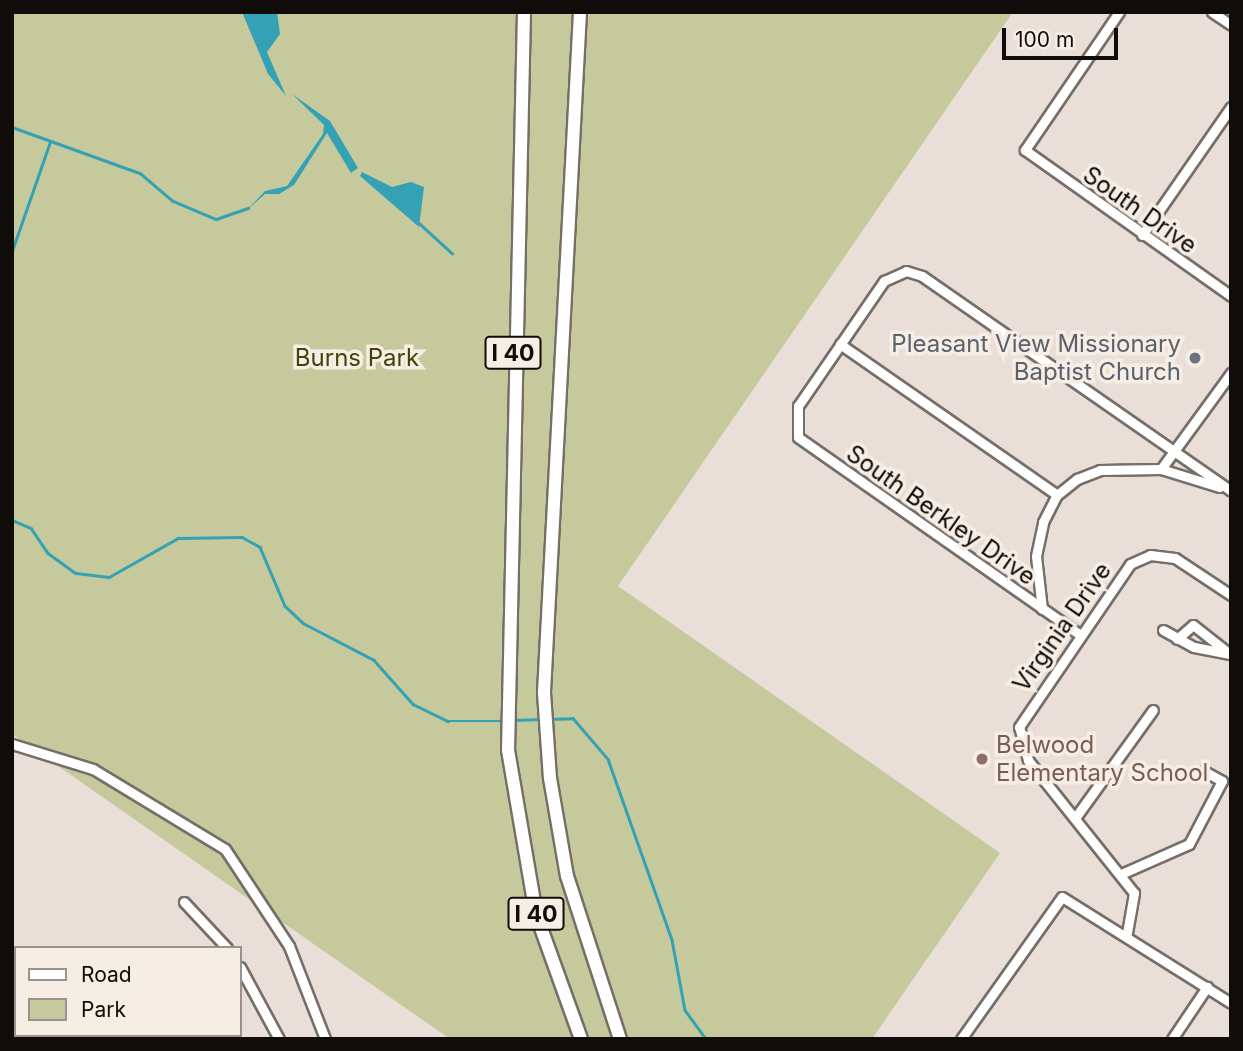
<!DOCTYPE html>
<style>
body{margin:0}
#map{position:relative;width:1243px;height:1051px;overflow:hidden;background:#e9dfd8;font-family:Inter,sans-serif}
div>[style]{position:absolute}
.green>*{inset:0;background:#c6c99c}
.water>*{inset:0;background:#34a1b4}
.stream>*{height:2.5px;margin:-1.25px;padding:0 1.25px;transform-origin:1.25px;border-radius:1.25px;background:#34a1b4}
.roads{filter:drop-shadow(2px 0 #766e67) drop-shadow(-2px 0 #766e67) drop-shadow(0 2px #766e67) drop-shadow(0 -2px #766e67)}
.minor>*{height:9px;margin:-4.5px;padding:0 4.5px;transform-origin:4.5px;border-radius:4.5px;background:#fff}
.highway>*{height:12px;margin:-6px;padding:0 6px;transform-origin:6px;border-radius:6px;background:#fff}
.dots>*{width:19px;height:19px;translate:-50% -50%;box-sizing:border-box;border:4px solid #f6ede5;border-radius:50%}
span{translate:-50% -50%;white-space:nowrap;text-align:center;line-height:1.15;-webkit-text-stroke:7px #f6ede5;paint-order:stroke}
.shield-label span{padding:2px 5px;background:#f6ede5;border:2px solid;border-radius:5px;-webkit-text-stroke-width:0}
.shield-label{font-size:23px;color:#0f0c09;font-weight:700}
.street-label{font-size:24px;color:#0f0c09}
.worship-label{font-size:24px;color:#5b616d}
.right{translate:-100% -50%;text-align:right}
.park-label{font-size:24px;color:#434407}
.education-label{font-size:24px;color:#785e54}
.left{translate:0 -50%;text-align:left}
.frame{position:absolute;inset:0;border:14px solid #0f0c09;pointer-events:none}
.legend{position:absolute;left:14px;top:946px;width:228px;height:91px;box-sizing:border-box;background:#f6ede5;border:2px solid #9a938d;margin:0;padding:9px 12px;list-style:none;font-size:21px;color:#0f0c09}
.legend li{display:flex;align-items:center;gap:14px;height:35px}
.legend b{width:35px;border:2px solid #9a938d}
.scale{position:absolute;left:1002px;top:28px;width:116px;height:32px;box-sizing:border-box;border:4px solid #0f0c09;border-top:0;padding-left:9px;font-size:21px;line-height:24px;white-space:nowrap;color:#0f0c09;-webkit-text-stroke:5px #f6ede5;paint-order:stroke}
</style>
<div id="map">
<div class="green">
<i style="clip-path:polygon(12px 12px,1013px 12px,618px 586px,1000px 853px,872px 1039px,450px 1039px,12px 734px)"></i>
</div>
<div class="water">
<i style="clip-path:polygon(242px 12px,277px 12px,280px 34px,267px 52px,286px 96px,268px 74px)"></i>
<i style="clip-path:polygon(292px 94px,330px 121px,358px 168px,351px 173px,327px 133px,294px 185px,279px 194px,265px 194px,248px 209px,265px 191px,287px 186px,323px 134px,324px 125px)"></i>
<i style="clip-path:polygon(362px 172px,392px 187px,411px 182px,424px 187px,419px 227px,360px 176px)"></i>
</div>
<div class="stream">
<i style="left:12px;top:127px;width:136px;rotate:19.8deg"></i>
<i style="left:140px;top:173px;width:43px;rotate:40.3deg"></i>
<i style="left:173px;top:201px;width:47px;rotate:22.7deg"></i>
<i style="left:216px;top:219px;width:34px;rotate:-19deg"></i>
<i style="left:419px;top:223px;width:45px;rotate:42.3deg"></i>
<i style="left:12px;top:251px;width:115px;rotate:-70.8deg"></i>
<i style="left:12px;top:520px;width:21px;rotate:23deg"></i>
<i style="left:31px;top:528px;width:30px;rotate:56deg"></i>
<i style="left:48px;top:553px;width:34px;rotate:36deg"></i>
<i style="left:76px;top:573px;width:33px;rotate:7deg"></i>
<i style="left:109px;top:577px;width:79px;rotate:-29.5deg"></i>
<i style="left:178px;top:538px;width:64px;rotate:-0.9deg"></i>
<i style="left:242px;top:537px;width:21px;rotate:29deg"></i>
<i style="left:260px;top:547px;width:64px;rotate:67deg"></i>
<i style="left:285px;top:606px;width:25px;rotate:43deg"></i>
<i style="left:303px;top:623px;width:80px;rotate:27.5deg"></i>
<i style="left:374px;top:660px;width:59px;rotate:48.4deg"></i>
<i style="left:413px;top:704px;width:39px;rotate:26deg"></i>
<i style="left:448px;top:721px;width:56px"></i>
<i style="left:549px;top:719px;width:24px;rotate:-2deg"></i>
<i style="left:573px;top:718px;width:54px;rotate:49.5deg"></i>
<i style="left:608px;top:759px;width:192px;rotate:70.5deg"></i>
<i style="left:672px;top:940px;width:71px;rotate:79.5deg"></i>
<i style="left:685px;top:1010px;width:36px;rotate:54deg"></i>
<i style="left:514px;top:720px;width:28px;rotate:-2deg"></i>
</div>
<div class="roads">
<div class="minor">
<i style="left:1119px;top:12px;width:167px;rotate:124.3deg"></i>
<i style="left:1025px;top:150px;width:252px;rotate:35.3deg"></i>
<i style="left:1212px;top:12px;width:23px;rotate:34deg"></i>
<i style="left:1142px;top:235px;width:156px;rotate:-55.2deg"></i>
<i style="left:840px;top:344px;width:264px;rotate:34.8deg"></i>
<i style="left:1161px;top:469px;width:119px;rotate:-53.9deg"></i>
<i style="left:1042px;top:609px;width:53px;rotate:-96.5deg"></i>
<i style="left:1036px;top:556px;width:35px;rotate:-78deg"></i>
<i style="left:1043px;top:522px;width:30px;rotate:-63deg"></i>
<i style="left:1057px;top:495px;width:26px;rotate:-39deg"></i>
<i style="left:1077px;top:479px;width:25px;rotate:-21deg"></i>
<i style="left:1100px;top:470px;width:61px;rotate:-0.9deg"></i>
<i style="left:1161px;top:469px;width:61px;rotate:17.2deg"></i>
<i style="left:1163px;top:630px;width:35px;rotate:29deg"></i>
<i style="left:1194px;top:647px;width:38px;rotate:11deg"></i>
<i style="left:1079px;top:634px;width:343px;rotate:-145deg"></i>
<i style="left:798px;top:437px;width:31px;rotate:-90deg"></i>
<i style="left:798px;top:406px;width:152px;rotate:-55.5deg"></i>
<i style="left:884px;top:281px;width:24px;rotate:-24deg"></i>
<i style="left:906px;top:271px;width:17px;rotate:17deg"></i>
<i style="left:922px;top:276px;width:376px;rotate:34.8deg"></i>
<i style="left:1177px;top:639px;width:21px;rotate:-41deg"></i>
<i style="left:1193px;top:625px;width:42px;rotate:38.2deg"></i>
<i style="left:12px;top:744px;width:85px;rotate:17.2deg"></i>
<i style="left:93px;top:769px;width:154px;rotate:31.2deg"></i>
<i style="left:225px;top:849px;width:116px;rotate:56.6deg"></i>
<i style="left:289px;top:946px;width:100px;rotate:68.8deg"></i>
<i style="left:1075px;top:818px;width:133px;rotate:-54.2deg"></i>
<i style="left:1121px;top:874px;width:74px;rotate:-23.8deg"></i>
<i style="left:1189px;top:844px;width:71px;rotate:-62.4deg"></i>
<i style="left:1222px;top:781px;width:21px;rotate:-151deg"></i>
<i style="left:184px;top:902px;width:63px;rotate:46.9deg"></i>
<i style="left:1127px;top:933px;width:41px;rotate:-80.1deg"></i>
<i style="left:1134px;top:893px;width:170px;rotate:-128.6deg"></i>
<i style="left:1028px;top:760px;width:34px;rotate:-105deg"></i>
<i style="left:1019px;top:727px;width:197px;rotate:-55.7deg"></i>
<i style="left:1130px;top:564px;width:22px;rotate:-24deg"></i>
<i style="left:1150px;top:555px;width:25px;rotate:7deg"></i>
<i style="left:1175px;top:558px;width:67px;rotate:33.5deg"></i>
<i style="left:240px;top:967px;width:82px;rotate:61.6deg"></i>
<i style="left:12px;top:970px;width:4px"></i>
<i style="left:153px;top:1035px;width:5px;rotate:53deg"></i>
<i style="left:961px;top:1039px;width:174px;rotate:-54.6deg"></i>
<i style="left:1062px;top:897px;width:199px;rotate:32.1deg"></i>
<i style="left:1172px;top:1039px;width:63px;rotate:-56.1deg"></i>
</div>
<div class="highway">
<i style="left:524px;top:12px;width:738px;rotate:91.24deg"></i>
<i style="left:508px;top:750px;width:166px;rotate:80.3deg"></i>
<i style="left:536px;top:914px;width:133px;rotate:70.2deg"></i>
<i style="left:580px;top:12px;width:682px;rotate:93.03deg"></i>
<i style="left:544px;top:693px;width:85px;rotate:86deg"></i>
<i style="left:550px;top:778px;width:99px;rotate:80.2deg"></i>
<i style="left:567px;top:876px;width:171px;rotate:72deg"></i>
</div>
</div>
<div class="dots">
<i style="left:1195px;top:358px;background:#6b7280"></i>
<i style="left:982px;top:759px;background:#8d6e63"></i>
</div>
<div class="shield-label">
<span style="left:513px;top:353px">I 40</span>
<span style="left:536px;top:914px">I 40</span>
</div>
<div class="street-label">
<span style="left:1140px;top:210px;rotate:35deg">South Drive</span>
<span style="left:941px;top:515px;rotate:35deg">South Berkley Drive</span>
<span style="left:1062px;top:627px;rotate:-55deg">Virginia Drive</span>
</div>
<div class="worship-label">
<span class="right" style="left:1181px;top:358px">Pleasant View Missionary<br>Baptist Church</span>
</div>
<div class="park-label">
<span style="left:357px;top:358px">Burns Park</span>
</div>
<div class="education-label">
<span class="left" style="left:996px;top:759px">Belwood<br>Elementary School</span>
</div>
<div class="frame"></div>
<ul class="legend">
<li><b style="height:9px;background:#fff"></b>Road</li>
<li><b style="height:19px;background:#c6c99c"></b>Park</li>
</ul>
<div class="scale">100 m</div>
</div>
